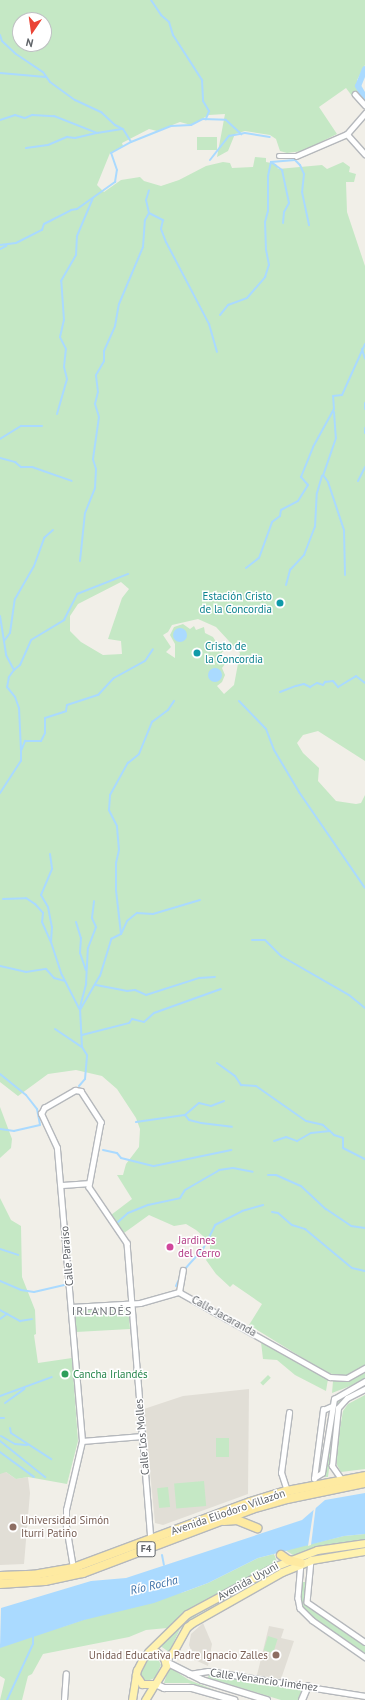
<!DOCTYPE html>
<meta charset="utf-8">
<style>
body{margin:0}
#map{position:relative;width:365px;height:1700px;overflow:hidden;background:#f1efe8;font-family:"PT Sans",sans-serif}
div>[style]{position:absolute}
.education>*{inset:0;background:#e1ded6}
.green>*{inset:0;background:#c5e8c5;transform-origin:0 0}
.water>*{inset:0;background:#aadaff}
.round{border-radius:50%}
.pier>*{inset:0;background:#f1efe8}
.stream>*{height:2px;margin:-1px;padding:0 1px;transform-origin:1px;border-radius:1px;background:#aadaff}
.canal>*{height:6px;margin:-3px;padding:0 3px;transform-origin:3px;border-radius:3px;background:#aadaff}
.roads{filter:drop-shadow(1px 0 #b5b8bc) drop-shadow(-1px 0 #b5b8bc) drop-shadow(0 1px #b5b8bc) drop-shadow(0 -1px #b5b8bc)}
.minor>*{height:4.5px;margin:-2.25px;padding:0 2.25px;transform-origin:2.25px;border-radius:2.25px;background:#fff}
.secondary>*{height:6px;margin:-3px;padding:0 3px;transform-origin:3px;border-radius:3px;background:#fff}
.primary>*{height:7px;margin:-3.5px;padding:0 3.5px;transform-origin:3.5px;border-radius:3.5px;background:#fff2af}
.trunk>*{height:8px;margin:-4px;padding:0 4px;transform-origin:4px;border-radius:4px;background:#feeaa1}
.dots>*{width:11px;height:11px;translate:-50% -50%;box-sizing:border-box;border:2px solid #fff;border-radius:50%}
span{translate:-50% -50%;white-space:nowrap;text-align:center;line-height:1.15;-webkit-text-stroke:3px #fff;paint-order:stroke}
.shield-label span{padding:1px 3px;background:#fff;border:1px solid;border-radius:3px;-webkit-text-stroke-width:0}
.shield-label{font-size:10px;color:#5f6368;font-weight:700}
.culture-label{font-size:11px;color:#0d838f}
.right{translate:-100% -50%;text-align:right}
.left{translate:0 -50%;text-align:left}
.hotel-label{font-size:11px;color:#b23c85}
.street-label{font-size:11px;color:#5f6368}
.leisure-label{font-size:11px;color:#27864d}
.education-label{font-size:11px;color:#785e54}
.neighbourhood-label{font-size:12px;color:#70757a;letter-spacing:1px}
.water-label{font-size:12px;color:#4174aa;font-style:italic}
.north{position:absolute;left:12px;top:12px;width:40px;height:40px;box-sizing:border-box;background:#fff;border:1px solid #bfc1c3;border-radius:50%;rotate:193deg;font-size:11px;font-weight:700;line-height:16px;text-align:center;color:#5f6368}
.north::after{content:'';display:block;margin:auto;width:14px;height:18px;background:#ea4335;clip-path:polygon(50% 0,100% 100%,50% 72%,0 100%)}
</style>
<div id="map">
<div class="education">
<i style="clip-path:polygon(249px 1389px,248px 1494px,163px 1525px,155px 1523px,144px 1409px,183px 1396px)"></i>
<i style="clip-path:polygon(0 1468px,16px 1479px,28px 1477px,30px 1493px,24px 1564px,0 1565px)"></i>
<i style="clip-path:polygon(203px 1623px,212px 1644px,208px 1666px,195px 1660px,189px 1645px,191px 1634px)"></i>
<i style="clip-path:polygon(269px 1626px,284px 1629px,281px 1638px,294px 1641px,281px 1679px,257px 1675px)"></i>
</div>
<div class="green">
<i style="clip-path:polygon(evenodd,0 0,365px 0,365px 65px,357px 80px,358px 91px,352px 96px,346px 88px,319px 107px,337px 134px,303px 151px,287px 153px,280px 151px,276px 139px,270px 135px,245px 131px,235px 134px,228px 151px,217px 157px,225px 114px,209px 115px,191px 125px,180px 122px,157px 131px,149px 129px,122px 143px,123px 146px,110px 153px,97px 185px,104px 192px,121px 180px,140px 177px,144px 181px,161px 186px,179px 180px,206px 166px,223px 162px,230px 163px,232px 168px,253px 167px,255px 157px,266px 158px,266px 162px,276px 164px,278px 169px,322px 165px,327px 169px,343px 162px,350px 167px,349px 172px,356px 174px,354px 182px,346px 182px,347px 212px,365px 266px,365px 761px,318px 731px,303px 735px,297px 743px,303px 753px,319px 768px,318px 781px,336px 801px,356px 804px,361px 803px,365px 795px,365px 1366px,345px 1376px,327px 1373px,249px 1325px,262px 1304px,233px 1284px,230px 1287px,216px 1274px,206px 1260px,210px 1254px,210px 1242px,196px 1230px,186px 1224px,174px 1226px,149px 1215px,124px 1233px,111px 1215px,132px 1199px,117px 1175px,123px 1175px,126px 1164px,139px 1147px,140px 1129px,136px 1118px,117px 1089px,102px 1076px,76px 1070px,48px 1074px,18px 1096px,0 1082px,0 0,20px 20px,44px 20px,44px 44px,20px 44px,20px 20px,0 0,121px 582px,129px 589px,122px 598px,108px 639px,121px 641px,122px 654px,103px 655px,81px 642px,70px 631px,70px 616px,78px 604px,121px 582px,0 0,198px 619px,216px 627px,240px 653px,234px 685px,224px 694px,217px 686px,222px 682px,225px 675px,222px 668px,225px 664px,220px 662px,222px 652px,228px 649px,226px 647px,220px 648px,213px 637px,205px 633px,204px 627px,196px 630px,194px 626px,190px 629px,183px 624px,174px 627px,170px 635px,175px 644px,175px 658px,166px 652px,171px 647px,163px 635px,168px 632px,172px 625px,198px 619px)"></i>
<i style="left:197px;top:137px;width:20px;height:13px"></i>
<i style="clip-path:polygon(0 1107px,12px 1139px,11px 1148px,0 1158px)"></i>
<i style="clip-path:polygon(0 1198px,11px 1220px,21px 1226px,22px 1277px,35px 1310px,36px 1334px,34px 1335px,38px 1363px,72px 1358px,78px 1441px,67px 1484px,28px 1477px,16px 1479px,6px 1472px,0 1474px)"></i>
<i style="clip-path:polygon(128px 1307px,130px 1329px,76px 1332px,75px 1313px,77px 1309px)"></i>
<i style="clip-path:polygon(261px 1342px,328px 1379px,326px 1391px,295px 1375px,277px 1360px,263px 1359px)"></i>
<i style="clip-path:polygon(365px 1372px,365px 1379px,358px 1383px,332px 1393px,333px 1381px,344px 1382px)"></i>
<i style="left:268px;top:1375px;width:4px;height:11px;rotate:45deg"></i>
<i style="clip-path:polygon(351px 1391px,337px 1405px,328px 1477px,323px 1477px,336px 1401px)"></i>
<i style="clip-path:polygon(365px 1395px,365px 1469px,341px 1472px,337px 1465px,337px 1445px,343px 1411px,348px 1404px)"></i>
<i style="left:216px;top:1438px;width:13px;height:19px"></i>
<i style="left:204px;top:1481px;width:25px;height:30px;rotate:85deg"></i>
<i style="left:168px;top:1487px;width:20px;height:11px;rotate:84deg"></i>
<i style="clip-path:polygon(365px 1534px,365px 1540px,293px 1555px,285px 1550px,344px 1536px)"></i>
<i style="clip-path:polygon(365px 1546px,365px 1548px,303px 1559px,321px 1553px)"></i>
<i style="clip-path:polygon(274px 1554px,277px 1562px,187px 1610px,167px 1628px,146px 1630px,129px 1637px,43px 1654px,32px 1674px,28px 1676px,22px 1700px,0 1700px,5px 1679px,0 1676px,0 1644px,65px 1626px,117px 1608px,184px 1592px,208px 1583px,258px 1558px)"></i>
<i style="clip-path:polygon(290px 1563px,293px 1563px,197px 1615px,180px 1629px,169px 1652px,159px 1645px,187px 1618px)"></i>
<i style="clip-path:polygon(301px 1582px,306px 1582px,305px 1598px,308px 1606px,365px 1645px,365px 1655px,304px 1611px,300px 1603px)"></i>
<i style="left:268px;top:1636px;width:10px;height:15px;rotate:17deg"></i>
<i style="clip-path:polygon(153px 1657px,158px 1659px,161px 1665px,155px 1678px,147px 1681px,141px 1677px,140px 1671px,145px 1661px)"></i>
<i style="clip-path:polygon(169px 1667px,189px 1680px,222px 1693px,188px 1683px,164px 1683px)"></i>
<i style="clip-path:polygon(209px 1674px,262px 1682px,302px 1689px,298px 1700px,281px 1700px,208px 1678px)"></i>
</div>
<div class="water">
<i class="round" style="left:173px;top:628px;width:14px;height:14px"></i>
<i class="round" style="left:208px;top:668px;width:14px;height:14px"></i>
<i style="clip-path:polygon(365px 1493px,365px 1534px,344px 1536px,258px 1558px,208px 1583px,154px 1603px,84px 1620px,0 1648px,1px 1608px,91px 1581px,126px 1578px,302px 1520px,325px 1500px)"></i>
</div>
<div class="pier">
<i style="clip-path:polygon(316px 1505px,311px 1545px,308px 1546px,314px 1507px)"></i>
</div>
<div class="stream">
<i style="left:151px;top:0;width:18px;rotate:56deg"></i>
<i style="left:161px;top:15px;width:11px;rotate:41deg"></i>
<i style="left:169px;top:22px;width:14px;rotate:73deg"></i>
<i style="left:173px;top:35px;width:54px;rotate:57.2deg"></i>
<i style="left:202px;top:80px;width:21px;rotate:87deg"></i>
<i style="left:203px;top:101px;width:12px;rotate:59deg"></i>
<i style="left:209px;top:111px;width:9px;rotate:111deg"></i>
<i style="left:0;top:35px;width:6px;rotate:72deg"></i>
<i style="left:2px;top:41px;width:19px;rotate:43deg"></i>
<i style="left:16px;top:54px;width:32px;rotate:34deg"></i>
<i style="left:43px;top:72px;width:12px;rotate:55deg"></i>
<i style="left:50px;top:82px;width:31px;rotate:36deg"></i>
<i style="left:75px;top:100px;width:29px;rotate:25deg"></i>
<i style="left:101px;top:112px;width:19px;rotate:43deg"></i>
<i style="left:115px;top:125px;width:9px;rotate:27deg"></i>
<i style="left:123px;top:129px;width:15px;rotate:58deg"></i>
<i style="left:0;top:73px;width:46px;rotate:5deg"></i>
<i style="left:0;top:120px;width:16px;rotate:-18deg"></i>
<i style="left:15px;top:115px;width:10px;rotate:17deg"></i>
<i style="left:25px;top:118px;width:8px;rotate:-23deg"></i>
<i style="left:32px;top:115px;width:22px;rotate:3deg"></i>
<i style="left:54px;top:116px;width:46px;rotate:21.6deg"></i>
<i style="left:97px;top:133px;width:25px;rotate:-9deg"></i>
<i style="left:26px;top:148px;width:22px;rotate:-8deg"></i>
<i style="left:48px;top:145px;width:21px;rotate:-23deg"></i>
<i style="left:67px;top:137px;width:8px;rotate:7deg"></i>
<i style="left:75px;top:138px;width:23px;rotate:-13deg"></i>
<i style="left:210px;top:160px;width:31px;rotate:-52deg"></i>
<i style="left:229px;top:136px;width:16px;rotate:-11deg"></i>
<i style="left:245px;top:133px;width:25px;rotate:9deg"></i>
<i style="left:271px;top:162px;width:24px;rotate:-5deg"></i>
<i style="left:295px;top:160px;width:7px;rotate:45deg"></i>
<i style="left:300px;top:165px;width:10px;rotate:66deg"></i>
<i style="left:304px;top:174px;width:18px;rotate:96deg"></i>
<i style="left:302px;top:192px;width:34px;rotate:78deg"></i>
<i style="left:271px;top:162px;width:14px;rotate:36deg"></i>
<i style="left:282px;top:170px;width:34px;rotate:78deg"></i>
<i style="left:289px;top:203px;width:10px;rotate:119deg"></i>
<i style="left:284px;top:212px;width:11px;rotate:95deg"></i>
<i style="left:149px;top:213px;width:16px;rotate:27deg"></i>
<i style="left:163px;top:220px;width:9px;rotate:103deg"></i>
<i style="left:161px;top:229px;width:14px;rotate:69deg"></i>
<i style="left:166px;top:242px;width:93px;rotate:62.3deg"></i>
<i style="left:209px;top:324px;width:29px;rotate:74deg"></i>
<i style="left:0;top:245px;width:16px;rotate:-7deg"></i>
<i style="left:16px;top:243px;width:29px;rotate:-27deg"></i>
<i style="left:42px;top:230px;width:6px;rotate:-72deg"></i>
<i style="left:44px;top:224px;width:30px;rotate:-27deg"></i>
<i style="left:71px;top:210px;width:6px;rotate:-9deg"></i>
<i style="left:77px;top:209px;width:47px;rotate:-35.4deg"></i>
<i style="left:115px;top:182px;width:12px;rotate:-81deg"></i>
<i style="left:117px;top:170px;width:18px;rotate:-109deg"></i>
<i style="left:111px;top:153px;width:23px;rotate:-29deg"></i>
<i style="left:131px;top:142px;width:43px;rotate:-21.8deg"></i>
<i style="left:171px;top:126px;width:20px;rotate:-3deg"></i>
<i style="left:191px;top:125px;width:13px;rotate:-27deg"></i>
<i style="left:203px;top:119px;width:23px;rotate:2deg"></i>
<i style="left:226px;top:120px;width:21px;rotate:43deg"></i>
<i style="left:0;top:249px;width:7px;rotate:-27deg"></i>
<i style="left:220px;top:315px;width:13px;rotate:-51deg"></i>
<i style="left:228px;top:305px;width:20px;rotate:-20deg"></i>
<i style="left:247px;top:298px;width:28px;rotate:-49deg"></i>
<i style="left:265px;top:277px;width:13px;rotate:-72deg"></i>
<i style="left:269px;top:265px;width:15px;rotate:-101deg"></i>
<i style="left:266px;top:250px;width:28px;rotate:-92deg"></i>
<i style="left:265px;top:222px;width:11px;rotate:-75deg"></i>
<i style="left:268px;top:211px;width:35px;rotate:-90deg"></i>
<i style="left:268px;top:176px;width:14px;rotate:-78deg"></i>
<i style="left:362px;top:349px;width:10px;rotate:73deg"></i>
<i style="left:365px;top:403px;width:6px;rotate:90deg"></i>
<i style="left:334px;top:412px;width:26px;rotate:86deg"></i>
<i style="left:336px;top:438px;width:39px;rotate:109deg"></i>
<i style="left:323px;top:475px;width:9px;rotate:54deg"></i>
<i style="left:328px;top:482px;width:51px;rotate:71.6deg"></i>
<i style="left:344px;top:530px;width:45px;rotate:88.7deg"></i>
<i style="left:57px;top:414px;width:36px;rotate:-74deg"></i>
<i style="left:67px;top:379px;width:12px;rotate:-104deg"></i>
<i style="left:64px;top:367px;width:18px;rotate:-84deg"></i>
<i style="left:66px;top:349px;width:13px;rotate:-117deg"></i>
<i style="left:60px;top:337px;width:17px;rotate:-77deg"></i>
<i style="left:64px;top:320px;width:39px;rotate:-94deg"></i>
<i style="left:61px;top:281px;width:30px;rotate:-60deg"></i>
<i style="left:76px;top:255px;width:19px;rotate:-87deg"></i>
<i style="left:77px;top:236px;width:41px;rotate:-67.2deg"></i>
<i style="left:365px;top:428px;width:5px;rotate:90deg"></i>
<i style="left:0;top:439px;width:25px;rotate:-32deg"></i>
<i style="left:21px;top:426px;width:21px"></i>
<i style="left:0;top:458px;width:16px;rotate:15deg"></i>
<i style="left:15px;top:462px;width:8px;rotate:40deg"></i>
<i style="left:21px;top:467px;width:11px"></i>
<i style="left:32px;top:467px;width:42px;rotate:19.3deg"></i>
<i style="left:358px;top:481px;width:16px;rotate:-63deg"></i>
<i style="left:80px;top:561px;width:48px;rotate:-84.1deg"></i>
<i style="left:85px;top:513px;width:27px;rotate:-68deg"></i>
<i style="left:95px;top:488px;width:19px;rotate:-87deg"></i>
<i style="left:96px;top:469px;width:10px;rotate:-107deg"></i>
<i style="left:93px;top:459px;width:42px;rotate:-81.9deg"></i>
<i style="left:99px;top:417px;width:14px;rotate:-107deg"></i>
<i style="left:95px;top:404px;width:12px;rotate:-76deg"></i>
<i style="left:98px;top:392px;width:17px;rotate:-97deg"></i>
<i style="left:96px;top:375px;width:16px;rotate:-60deg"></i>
<i style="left:104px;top:361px;width:10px;rotate:-90deg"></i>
<i style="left:104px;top:351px;width:27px;rotate:-66deg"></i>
<i style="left:115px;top:326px;width:22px;rotate:-80deg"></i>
<i style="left:119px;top:304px;width:62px;rotate:-67.2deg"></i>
<i style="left:143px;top:247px;width:27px;rotate:-86deg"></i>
<i style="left:145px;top:220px;width:8px;rotate:-60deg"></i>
<i style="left:149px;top:213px;width:13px;rotate:-103deg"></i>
<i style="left:146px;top:200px;width:10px;rotate:-73deg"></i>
<i style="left:246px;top:568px;width:16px;rotate:-38deg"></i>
<i style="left:259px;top:558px;width:38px;rotate:-70deg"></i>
<i style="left:272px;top:522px;width:10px;rotate:-37deg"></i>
<i style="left:280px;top:516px;width:6px;rotate:-81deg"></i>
<i style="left:281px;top:510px;width:19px;rotate:-28deg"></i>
<i style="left:298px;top:501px;width:19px;rotate:-58deg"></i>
<i style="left:308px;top:485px;width:11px;rotate:-131deg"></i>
<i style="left:301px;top:477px;width:32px;rotate:-68deg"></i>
<i style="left:313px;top:447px;width:43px;rotate:-61.1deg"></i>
<i style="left:334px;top:409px;width:13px;rotate:-94deg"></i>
<i style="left:333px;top:396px;width:9px;rotate:-6deg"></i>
<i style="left:342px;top:395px;width:56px;rotate:-65.7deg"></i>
<i style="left:286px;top:585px;width:16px;rotate:-75deg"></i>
<i style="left:290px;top:570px;width:21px;rotate:-47deg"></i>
<i style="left:304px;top:555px;width:30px;rotate:-69deg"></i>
<i style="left:315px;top:527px;width:34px;rotate:-87deg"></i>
<i style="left:317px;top:493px;width:18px;rotate:-74deg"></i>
<i style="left:0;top:616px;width:39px;rotate:81deg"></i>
<i style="left:6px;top:655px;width:17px;rotate:62deg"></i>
<i style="left:14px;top:670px;width:9px;rotate:126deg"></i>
<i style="left:9px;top:677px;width:10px;rotate:101deg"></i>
<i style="left:7px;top:687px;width:13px;rotate:51deg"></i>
<i style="left:15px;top:697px;width:12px;rotate:70deg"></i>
<i style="left:19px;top:708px;width:42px;rotate:87.3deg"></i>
<i style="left:4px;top:641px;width:10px;rotate:-53deg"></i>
<i style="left:10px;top:633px;width:34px;rotate:-82deg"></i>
<i style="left:15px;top:599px;width:38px;rotate:-60deg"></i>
<i style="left:34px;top:566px;width:30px;rotate:-70deg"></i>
<i style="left:44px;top:538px;width:12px;rotate:-42deg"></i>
<i style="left:14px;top:670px;width:8px;rotate:-40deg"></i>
<i style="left:20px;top:665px;width:27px;rotate:-66deg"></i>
<i style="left:31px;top:640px;width:39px;rotate:-31deg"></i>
<i style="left:64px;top:620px;width:29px;rotate:-63deg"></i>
<i style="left:77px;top:594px;width:55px;rotate:-21.4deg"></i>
<i style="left:280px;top:692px;width:17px;rotate:-21deg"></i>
<i style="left:296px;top:686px;width:8px;rotate:-14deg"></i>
<i style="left:304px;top:684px;width:7px;rotate:27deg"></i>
<i style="left:310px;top:687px;width:8px;rotate:-30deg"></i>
<i style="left:317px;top:683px;width:6px;rotate:18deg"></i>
<i style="left:323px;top:685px;width:4px;rotate:-56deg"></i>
<i style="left:325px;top:682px;width:8px;rotate:-7deg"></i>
<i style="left:333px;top:681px;width:8px;rotate:50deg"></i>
<i style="left:338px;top:687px;width:21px;rotate:-31deg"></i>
<i style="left:356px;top:676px;width:11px;rotate:38deg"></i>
<i style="left:239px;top:701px;width:39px;rotate:46deg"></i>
<i style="left:266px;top:729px;width:22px;rotate:69deg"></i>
<i style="left:274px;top:750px;width:49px;rotate:59.2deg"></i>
<i style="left:299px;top:792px;width:116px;rotate:55.5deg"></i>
<i style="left:0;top:793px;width:38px;rotate:-57deg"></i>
<i style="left:21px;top:761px;width:10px;rotate:-90deg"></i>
<i style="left:21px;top:751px;width:11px;rotate:-68deg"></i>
<i style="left:25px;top:741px;width:16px"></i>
<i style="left:41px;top:741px;width:9px;rotate:-63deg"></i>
<i style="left:45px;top:733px;width:15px;rotate:-90deg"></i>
<i style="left:45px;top:718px;width:22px;rotate:-18deg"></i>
<i style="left:66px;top:711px;width:6px;rotate:-81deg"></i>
<i style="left:67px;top:705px;width:33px;rotate:-18deg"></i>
<i style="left:98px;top:695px;width:23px;rotate:-47deg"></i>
<i style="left:114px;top:678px;width:35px;rotate:-29deg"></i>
<i style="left:145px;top:661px;width:14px;rotate:-56deg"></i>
<i style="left:50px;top:854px;width:15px;rotate:82deg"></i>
<i style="left:52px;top:869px;width:28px;rotate:113deg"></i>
<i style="left:41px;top:895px;width:14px;rotate:60deg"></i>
<i style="left:48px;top:907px;width:20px;rotate:79deg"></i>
<i style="left:52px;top:927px;width:15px;rotate:94deg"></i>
<i style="left:51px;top:942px;width:35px;rotate:72deg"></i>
<i style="left:62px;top:975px;width:38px;rotate:63deg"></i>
<i style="left:3px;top:899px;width:23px;rotate:-2deg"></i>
<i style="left:26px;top:898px;width:11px;rotate:34deg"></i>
<i style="left:35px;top:904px;width:12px;rotate:48deg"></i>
<i style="left:43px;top:913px;width:9px;rotate:96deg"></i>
<i style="left:42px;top:922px;width:22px;rotate:66deg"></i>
<i style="left:76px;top:922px;width:17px;rotate:73deg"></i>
<i style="left:81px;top:938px;width:15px;rotate:94deg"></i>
<i style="left:80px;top:953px;width:18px;rotate:71deg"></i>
<i style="left:121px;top:934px;width:44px;rotate:-96.5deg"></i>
<i style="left:116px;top:890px;width:27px;rotate:-90deg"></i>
<i style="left:116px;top:863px;width:13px;rotate:-77deg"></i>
<i style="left:119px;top:850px;width:24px;rotate:-95deg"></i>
<i style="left:117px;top:826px;width:18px;rotate:-117deg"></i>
<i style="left:109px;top:810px;width:15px;rotate:-86deg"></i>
<i style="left:110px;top:795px;width:37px;rotate:-61deg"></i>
<i style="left:128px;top:763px;width:14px;rotate:-39deg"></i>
<i style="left:139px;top:754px;width:35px;rotate:-68deg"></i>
<i style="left:152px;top:722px;width:20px;rotate:-37deg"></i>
<i style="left:168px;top:710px;width:11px;rotate:-56deg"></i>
<i style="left:252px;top:940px;width:13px"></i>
<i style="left:265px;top:940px;width:23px;rotate:45deg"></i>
<i style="left:281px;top:956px;width:78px;rotate:29.8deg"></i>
<i style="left:349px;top:995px;width:21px;rotate:39deg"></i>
<i style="left:0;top:966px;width:27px;rotate:13deg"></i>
<i style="left:26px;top:972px;width:20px;rotate:-9deg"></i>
<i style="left:46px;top:969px;width:12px;rotate:48deg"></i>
<i style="left:54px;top:978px;width:11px;rotate:15deg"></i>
<i style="left:96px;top:985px;width:32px;rotate:11deg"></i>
<i style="left:127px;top:991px;width:8px;rotate:-7deg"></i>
<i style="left:135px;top:990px;width:12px;rotate:24deg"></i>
<i style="left:146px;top:995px;width:56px;rotate:-17.8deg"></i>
<i style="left:199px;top:978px;width:16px;rotate:-4deg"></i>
<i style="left:80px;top:1007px;width:24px;rotate:-75deg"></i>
<i style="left:86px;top:984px;width:36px;rotate:-87deg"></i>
<i style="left:88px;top:948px;width:22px;rotate:-69deg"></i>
<i style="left:96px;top:927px;width:10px;rotate:-114deg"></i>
<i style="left:92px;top:918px;width:17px;rotate:-83deg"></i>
<i style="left:55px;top:1029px;width:32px;rotate:34deg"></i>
<i style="left:82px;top:1035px;width:49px;rotate:-14.3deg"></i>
<i style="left:129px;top:1023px;width:5px;rotate:-53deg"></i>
<i style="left:132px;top:1019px;width:12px;rotate:14deg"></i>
<i style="left:144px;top:1022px;width:13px;rotate:-42deg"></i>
<i style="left:154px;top:1013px;width:71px;rotate:-19.7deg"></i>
<i style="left:217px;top:1063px;width:22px;rotate:36deg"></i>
<i style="left:235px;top:1076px;width:11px;rotate:56deg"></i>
<i style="left:241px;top:1085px;width:15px;rotate:4deg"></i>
<i style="left:256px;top:1086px;width:61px;rotate:35deg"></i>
<i style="left:306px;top:1121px;width:17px;rotate:13deg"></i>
<i style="left:323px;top:1125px;width:15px;rotate:42deg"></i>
<i style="left:334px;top:1135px;width:9px;rotate:18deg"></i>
<i style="left:343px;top:1138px;width:10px;rotate:90deg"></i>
<i style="left:343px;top:1148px;width:25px;rotate:27deg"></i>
<i style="left:0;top:1074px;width:33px;rotate:39deg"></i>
<i style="left:26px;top:1095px;width:18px;rotate:52deg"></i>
<i style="left:37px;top:1109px;width:16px;rotate:79deg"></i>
<i style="left:40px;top:1125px;width:27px;rotate:167deg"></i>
<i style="left:14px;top:1131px;width:14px;rotate:-172deg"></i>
<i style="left:79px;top:1086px;width:9px;rotate:-49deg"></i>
<i style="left:85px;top:1079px;width:24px;rotate:-85deg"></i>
<i style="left:87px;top:1055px;width:9px;rotate:-122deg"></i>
<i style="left:82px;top:1047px;width:37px;rotate:-93deg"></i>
<i style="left:80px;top:1010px;width:39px;rotate:-60deg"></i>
<i style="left:100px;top:976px;width:39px;rotate:-73deg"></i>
<i style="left:111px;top:939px;width:11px;rotate:-27deg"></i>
<i style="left:121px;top:934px;width:14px;rotate:-65deg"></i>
<i style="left:127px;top:921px;width:13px;rotate:-39deg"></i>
<i style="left:137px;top:913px;width:16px;rotate:4deg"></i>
<i style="left:153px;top:914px;width:49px;rotate:-16.6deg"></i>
<i style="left:185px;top:1115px;width:18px;rotate:-41deg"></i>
<i style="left:199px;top:1103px;width:12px;rotate:14deg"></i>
<i style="left:211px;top:1106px;width:14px;rotate:-21deg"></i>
<i style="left:136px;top:1122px;width:49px;rotate:-8.1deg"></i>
<i style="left:185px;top:1115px;width:6px;rotate:51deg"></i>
<i style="left:189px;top:1120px;width:12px;rotate:14deg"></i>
<i style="left:201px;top:1123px;width:31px;rotate:7deg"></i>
<i style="left:274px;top:1141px;width:13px;rotate:-18deg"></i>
<i style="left:286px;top:1137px;width:12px;rotate:20deg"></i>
<i style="left:297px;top:1141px;width:16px;rotate:-30deg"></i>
<i style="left:311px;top:1133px;width:19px;rotate:-6deg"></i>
<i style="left:103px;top:1150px;width:14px;rotate:12deg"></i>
<i style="left:117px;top:1153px;width:6px;rotate:51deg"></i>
<i style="left:121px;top:1158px;width:34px;rotate:14deg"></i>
<i style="left:154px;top:1166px;width:79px;rotate:-11.7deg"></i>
<i style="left:268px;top:1175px;width:8px"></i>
<i style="left:276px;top:1175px;width:27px;rotate:24deg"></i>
<i style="left:301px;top:1186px;width:34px;rotate:43deg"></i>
<i style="left:326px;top:1209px;width:30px;rotate:34deg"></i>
<i style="left:351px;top:1226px;width:14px;rotate:8deg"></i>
<i style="left:272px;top:1212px;width:6px;rotate:9deg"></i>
<i style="left:278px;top:1213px;width:18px;rotate:41deg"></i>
<i style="left:292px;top:1225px;width:14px;rotate:17deg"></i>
<i style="left:305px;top:1229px;width:61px;rotate:39.7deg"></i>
<i style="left:352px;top:1268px;width:13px;rotate:13deg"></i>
<i style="left:118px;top:1222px;width:13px;rotate:-42deg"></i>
<i style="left:128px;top:1213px;width:22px;rotate:-22deg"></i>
<i style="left:148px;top:1205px;width:33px;rotate:-12deg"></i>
<i style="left:180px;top:1198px;width:9px;rotate:-58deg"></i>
<i style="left:185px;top:1190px;width:39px;rotate:-30deg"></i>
<i style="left:219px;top:1170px;width:14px;rotate:-8deg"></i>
<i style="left:233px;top:1168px;width:20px;rotate:11deg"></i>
<i style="left:0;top:1249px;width:19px;rotate:18deg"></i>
<i style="left:184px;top:1270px;width:28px;rotate:-48deg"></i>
<i style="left:203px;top:1249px;width:27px;rotate:-63deg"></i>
<i style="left:215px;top:1225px;width:30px;rotate:-27deg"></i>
<i style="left:242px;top:1211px;width:22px;rotate:-16deg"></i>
<i style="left:0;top:1281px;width:23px;rotate:23deg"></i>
<i style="left:21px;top:1290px;width:13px;rotate:9deg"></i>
<i style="left:34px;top:1292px;width:31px;rotate:-13deg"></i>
<i style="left:176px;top:1286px;width:10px;rotate:-66deg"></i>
<i style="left:0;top:1310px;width:23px;rotate:29deg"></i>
<i style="left:20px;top:1321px;width:12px;rotate:-9deg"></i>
<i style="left:0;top:1319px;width:9px;rotate:-36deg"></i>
<i style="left:0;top:1396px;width:55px;rotate:-20.1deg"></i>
<i style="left:5px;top:1403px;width:24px;rotate:-36deg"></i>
<i style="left:0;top:1418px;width:4px"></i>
<i style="left:10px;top:1428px;width:5px;rotate:79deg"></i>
<i style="left:11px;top:1433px;width:48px;rotate:33deg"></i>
<i style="left:1px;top:1436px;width:16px;rotate:30deg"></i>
<i style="left:15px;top:1444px;width:12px;rotate:5deg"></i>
<i style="left:0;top:1441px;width:58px;rotate:38.7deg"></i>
<i style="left:0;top:1452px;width:42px;rotate:36.3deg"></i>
<i style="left:162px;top:1555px;width:10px;rotate:79deg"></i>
<i style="left:7px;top:1700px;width:62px;rotate:-65.1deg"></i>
<i style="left:33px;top:1644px;width:9px;rotate:-90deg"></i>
</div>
<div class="canal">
<i style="left:365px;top:69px;width:18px;rotate:112deg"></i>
<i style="left:358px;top:86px;width:14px;rotate:60deg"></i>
</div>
<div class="roads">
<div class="minor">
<i style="left:355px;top:94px;width:15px;rotate:48deg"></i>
<i style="left:347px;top:134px;width:27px;rotate:48deg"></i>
<i style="left:279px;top:156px;width:17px"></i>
<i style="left:296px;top:156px;width:56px;rotate:-23.3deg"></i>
<i style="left:347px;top:134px;width:28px;rotate:-49deg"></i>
<i style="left:61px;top:1185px;width:27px;rotate:-4deg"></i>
<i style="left:179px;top:1292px;width:22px;rotate:-80deg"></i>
<i style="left:71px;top:1307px;width:69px;rotate:-3.3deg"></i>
<i style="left:140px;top:1303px;width:41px;rotate:-15.8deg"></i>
<i style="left:179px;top:1292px;width:173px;rotate:29.4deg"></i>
<i style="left:330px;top:1377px;width:17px;rotate:3deg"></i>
<i style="left:347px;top:1378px;width:21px;rotate:-29deg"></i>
<i style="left:82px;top:1441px;width:60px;rotate:-4.8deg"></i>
<i style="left:314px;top:1478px;width:9px;rotate:-32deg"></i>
<i style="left:322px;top:1473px;width:75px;rotate:-80.8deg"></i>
<i style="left:334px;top:1399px;width:36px;rotate:-30deg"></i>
<i style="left:314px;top:1479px;width:70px;rotate:-82.6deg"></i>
<i style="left:323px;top:1410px;width:10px;rotate:-24deg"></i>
<i style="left:341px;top:1479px;width:16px;rotate:-125deg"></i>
<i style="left:332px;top:1466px;width:58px;rotate:-84.1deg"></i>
<i style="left:338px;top:1408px;width:13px;rotate:-48deg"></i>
<i style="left:347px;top:1398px;width:20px;rotate:-27deg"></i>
<i style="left:287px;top:1491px;width:19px;rotate:-108deg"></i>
<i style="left:281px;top:1473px;width:61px;rotate:-82.4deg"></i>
<i style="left:311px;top:1560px;width:42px;rotate:95.4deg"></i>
<i style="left:307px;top:1602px;width:70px;rotate:34.6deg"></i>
<i style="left:301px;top:1563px;width:35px;rotate:95deg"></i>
<i style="left:298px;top:1598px;width:10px;rotate:79deg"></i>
<i style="left:300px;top:1608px;width:17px;rotate:45deg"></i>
<i style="left:312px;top:1620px;width:65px;rotate:34.9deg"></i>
<i style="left:73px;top:1568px;width:43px;rotate:-99.5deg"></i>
<i style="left:66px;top:1526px;width:16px;rotate:-90deg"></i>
<i style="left:66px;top:1510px;width:71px;rotate:-76.9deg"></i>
<i style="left:82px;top:1441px;width:294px;rotate:-94.9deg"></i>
<i style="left:57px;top:1148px;width:38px;rotate:-115deg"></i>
<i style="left:41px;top:1114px;width:7px;rotate:-63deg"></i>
<i style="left:44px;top:1108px;width:36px;rotate:-30deg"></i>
<i style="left:75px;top:1090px;width:6px;rotate:9deg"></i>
<i style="left:81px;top:1091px;width:37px;rotate:57deg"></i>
<i style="left:101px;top:1122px;width:66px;rotate:100.5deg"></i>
<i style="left:89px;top:1187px;width:68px;rotate:55.8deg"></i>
<i style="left:127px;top:1243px;width:297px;rotate:85.4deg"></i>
<i style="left:189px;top:1674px;width:19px;rotate:-9deg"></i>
<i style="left:208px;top:1671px;width:159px;rotate:9deg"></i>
<i style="left:64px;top:1700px;width:26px;rotate:-86deg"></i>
</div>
<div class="secondary">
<i style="left:166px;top:1662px;width:40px;rotate:26.6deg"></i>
<i style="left:202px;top:1680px;width:68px;rotate:17.1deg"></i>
<i style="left:155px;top:1684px;width:10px;rotate:24deg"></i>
<i style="left:164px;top:1688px;width:28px"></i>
<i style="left:192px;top:1688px;width:44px;rotate:15.9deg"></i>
<i style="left:302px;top:1700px;width:15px;rotate:-67deg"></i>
</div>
<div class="primary">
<i style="left:148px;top:1652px;width:54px;rotate:-44.3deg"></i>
<i style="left:187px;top:1614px;width:101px;rotate:-28.3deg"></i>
<i style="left:276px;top:1566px;width:44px;rotate:-21.3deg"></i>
<i style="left:317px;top:1550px;width:49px;rotate:-8.3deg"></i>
<i style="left:165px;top:1659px;width:11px;rotate:-41deg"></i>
<i style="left:173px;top:1652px;width:29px;rotate:-61deg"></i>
<i style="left:187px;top:1627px;width:6px;rotate:-39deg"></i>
<i style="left:192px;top:1623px;width:103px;rotate:-29.5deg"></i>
<i style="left:282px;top:1572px;width:31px;rotate:-22deg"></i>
<i style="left:311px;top:1560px;width:55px;rotate:-9.5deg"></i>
<i style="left:132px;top:1700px;width:30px;rotate:-81deg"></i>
<i style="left:137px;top:1670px;width:16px;rotate:-63deg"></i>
<i style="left:144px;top:1656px;width:13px;rotate:-18deg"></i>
<i style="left:156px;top:1652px;width:10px;rotate:37deg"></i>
<i style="left:164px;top:1658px;width:8px;rotate:76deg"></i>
<i style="left:166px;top:1666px;width:21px;rotate:121deg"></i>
<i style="left:155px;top:1684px;width:13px;rotate:180deg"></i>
<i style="left:142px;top:1684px;width:11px;rotate:-124deg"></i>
<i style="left:145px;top:1700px;width:17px;rotate:-59deg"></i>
</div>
<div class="trunk">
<i style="left:224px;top:1521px;width:13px;rotate:-4deg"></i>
<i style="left:237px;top:1520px;width:22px;rotate:22deg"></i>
<i style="left:281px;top:1555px;width:9px;rotate:36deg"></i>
<i style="left:288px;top:1560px;width:13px;rotate:13deg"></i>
<i style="left:0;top:1576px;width:33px;rotate:-2deg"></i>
<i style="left:33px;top:1575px;width:41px;rotate:-9.9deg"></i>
<i style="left:73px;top:1568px;width:189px;rotate:-20.4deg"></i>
<i style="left:250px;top:1502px;width:39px;rotate:-17deg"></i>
<i style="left:287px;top:1491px;width:79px;rotate:-10.9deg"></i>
<i style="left:0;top:1584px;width:45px;rotate:-3.8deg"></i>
<i style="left:45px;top:1581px;width:39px;rotate:-12deg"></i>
<i style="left:83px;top:1573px;width:181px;rotate:-20.7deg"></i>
<i style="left:252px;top:1509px;width:36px;rotate:-16deg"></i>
<i style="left:287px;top:1499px;width:80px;rotate:-11.6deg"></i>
</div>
</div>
<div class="dots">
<i style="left:280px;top:603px;background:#0f9aa8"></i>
<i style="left:197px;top:653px;background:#0f9aa8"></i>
<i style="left:170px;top:1247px;background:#d1479c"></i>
<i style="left:65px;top:1374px;background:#2e9e5b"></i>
<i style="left:13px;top:1527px;background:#8d6e63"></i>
<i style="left:276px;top:1655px;background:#8d6e63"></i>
</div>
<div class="shield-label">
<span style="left:146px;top:1549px">F4</span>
</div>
<div class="culture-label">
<span class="right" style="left:272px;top:603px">Estación Cristo<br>de la Concordia</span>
<span class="left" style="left:205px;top:653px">Cristo de<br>la Concordia</span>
</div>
<div class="hotel-label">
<span class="left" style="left:178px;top:1247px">Jardines<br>del Cerro</span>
</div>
<div class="street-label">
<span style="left:67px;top:1256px;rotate:-95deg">Calle Paraíso</span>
<span style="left:224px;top:1316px;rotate:29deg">Calle Jacaranda</span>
<span style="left:142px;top:1437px;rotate:-95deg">Calle Los Molles</span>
<span style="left:228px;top:1512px;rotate:-19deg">Avenida Eliodoro Villazón</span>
<span style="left:248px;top:1581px;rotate:-29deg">Avenida Uyuni</span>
<span style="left:264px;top:1680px;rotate:8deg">Calle Venancio Jiménez</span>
</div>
<div class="leisure-label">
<span class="left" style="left:73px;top:1374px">Cancha Irlandés</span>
</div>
<div class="education-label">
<span class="left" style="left:21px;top:1527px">Universidad Simón<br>Iturri Patiño</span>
<span class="right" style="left:268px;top:1655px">Unidad Educativa Padre Ignacio Zalles</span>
</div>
<div class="neighbourhood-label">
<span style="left:102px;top:1311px">IRLANDÉS</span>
</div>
<div class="water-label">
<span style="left:154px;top:1585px;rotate:-13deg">Río Rocha</span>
</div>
<div class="north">N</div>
</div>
